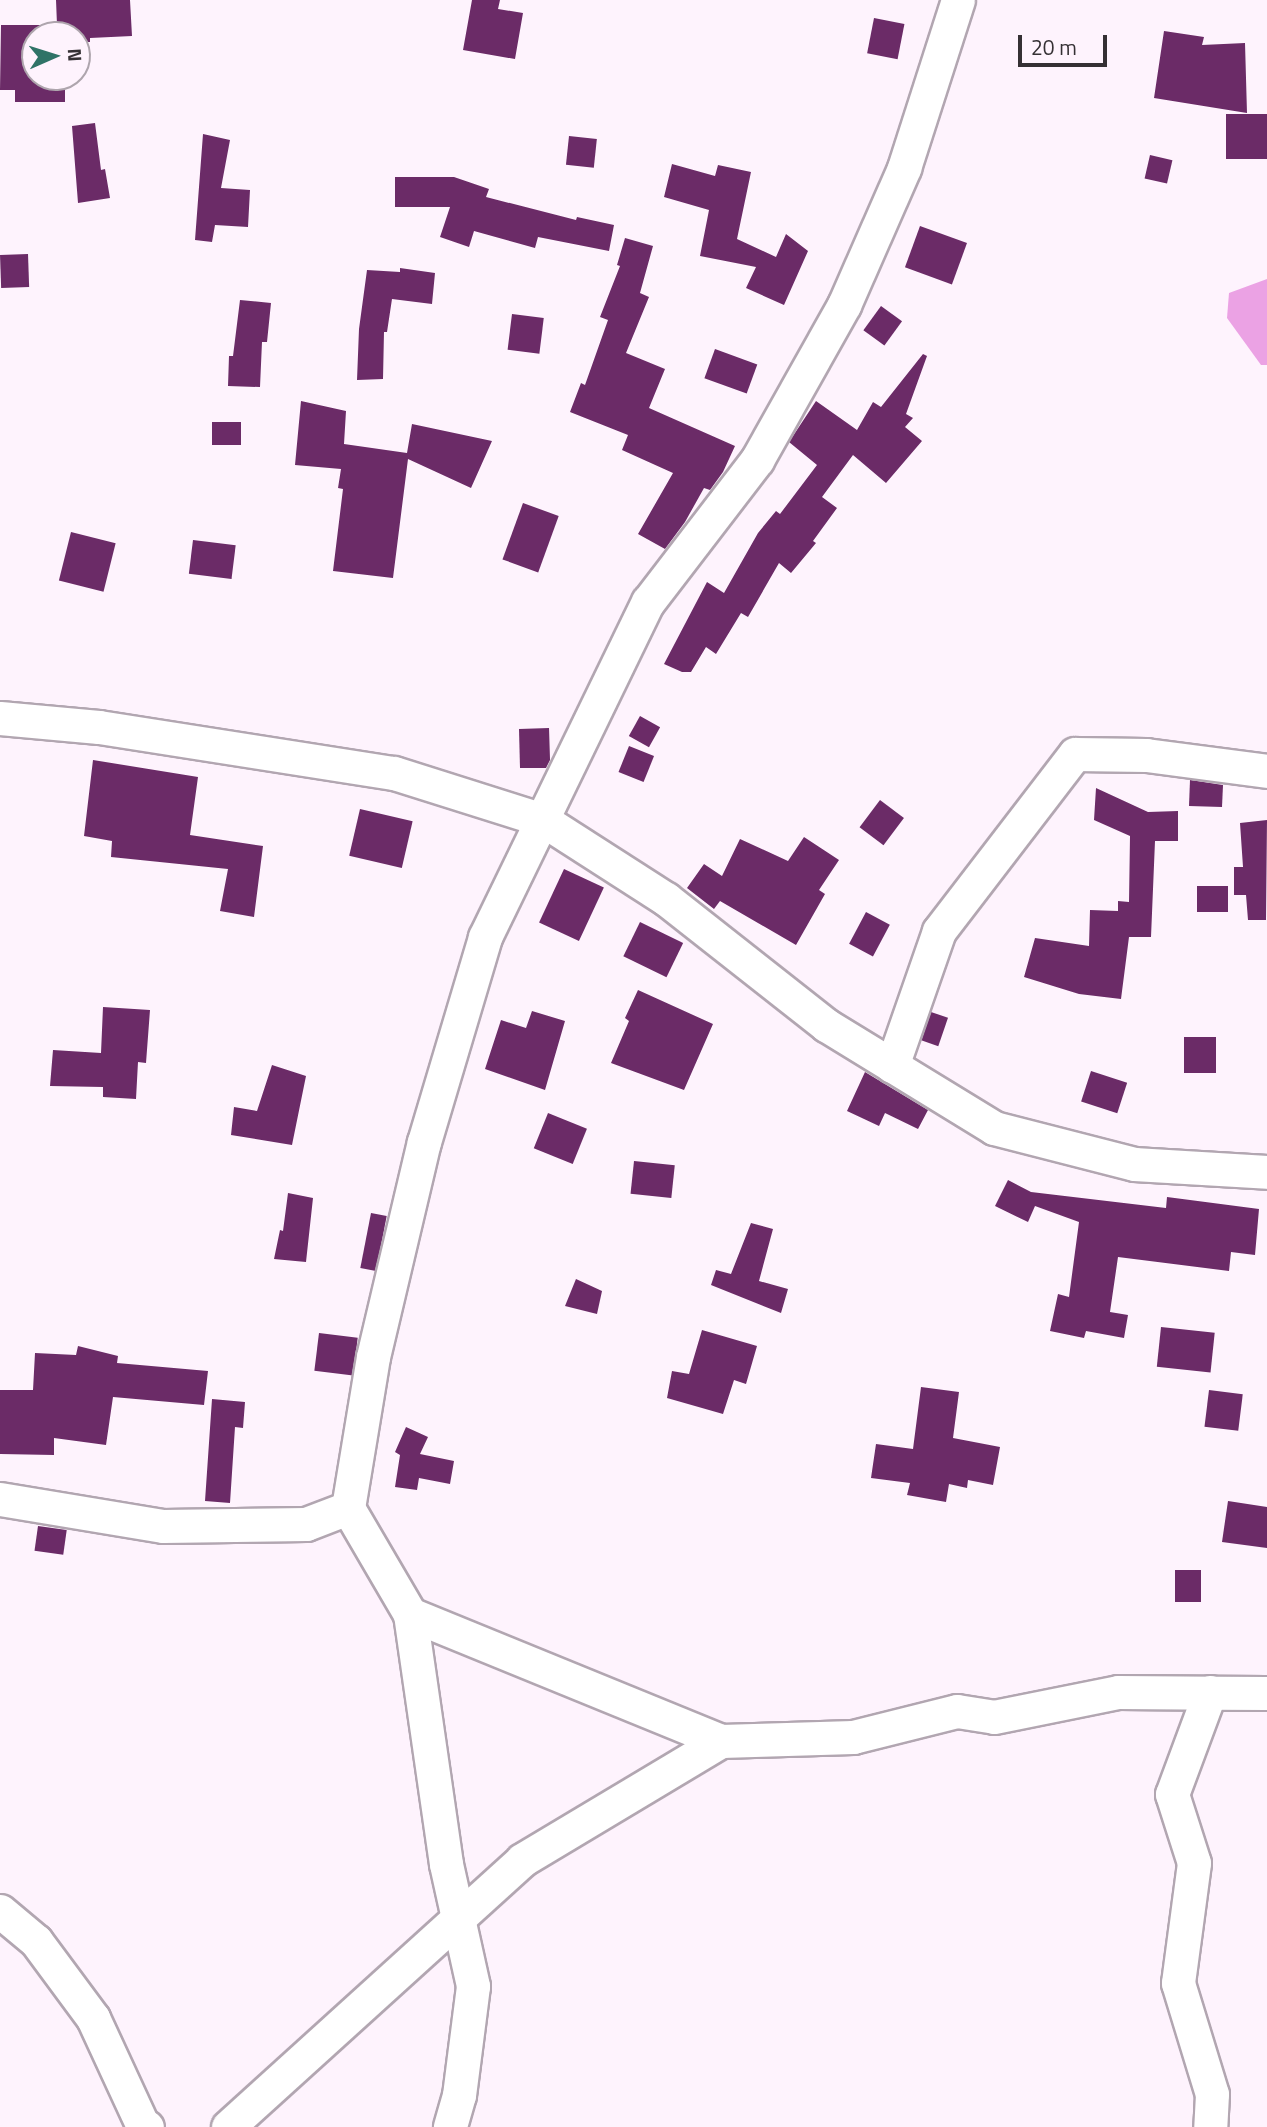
<!DOCTYPE html>
<style>
body{margin:0}
#map{position:relative;width:1267px;height:2127px;overflow:hidden;background:#fef3fd;font-family:"Titillium Web",sans-serif}
div>[style]{position:absolute}
.water>*{inset:0;background:#eba2e4}
.building>*{inset:0;background:#6b2b67;transform-origin:0 0}
.roads{filter:drop-shadow(2px 0 #b2a6b1) drop-shadow(-2px 0 #b2a6b1) drop-shadow(0 2px #b2a6b1) drop-shadow(0 -2px #b2a6b1)}
.minor>*{height:33px;margin:-16.5px;padding:0 16.5px;transform-origin:16.5px;border-radius:16.5px;background:#fff}
span{translate:-50% -50%;white-space:nowrap;text-align:center;line-height:1.15;-webkit-text-stroke:7px #fef3fd;paint-order:stroke}
.north{position:absolute;left:21px;top:21px;width:70px;height:70px;box-sizing:border-box;background:#fef3fd;border:2px solid #aea5ad;border-radius:50%;rotate:87deg;font-size:19px;font-weight:700;line-height:28px;text-align:center;color:#353034}
.north::after{content:'';display:block;margin:auto;width:24px;height:32px;background:#2f7367;clip-path:polygon(50% 0,100% 100%,50% 72%,0 100%)}
.scale{position:absolute;left:1018px;top:35px;width:89px;height:32px;box-sizing:border-box;border:4px solid #353034;border-top:0;padding-left:9px;font-size:21px;line-height:24px;white-space:nowrap;color:#353034;-webkit-text-stroke:5px #fef3fd;paint-order:stroke}
</style>
<div id="map">
<div class="water">
<i style="clip-path:polygon(1267px 279px,1267px 365px,1261px 365px,1227px 318px,1229px 293px)"></i>
</div>
<div class="building">
<i style="clip-path:polygon(56px 0,130px 0,132px 36px,90px 38px,90px 42px,77px 42px,77px 35px,35px 35px,35px 77px,65px 77px,65px 102px,15px 102px,15px 90px,0 90px,1px 25px,57px 25px)"></i>
<i style="clip-path:polygon(472px 0,500px 0,498px 9px,523px 13px,515px 59px,463px 50px)"></i>
<i style="left:874px;top:18px;width:31px;height:36px;rotate:11deg"></i>
<i style="clip-path:polygon(1164px 31px,1204px 37px,1202px 45px,1245px 43px,1247px 113px,1154px 98px)"></i>
<i style="left:1267px;top:114px;width:45px;height:41px;rotate:90deg"></i>
<i style="clip-path:polygon(95px 123px,101px 170px,105px 169px,110px 198px,78px 203px,72px 126px)"></i>
<i style="clip-path:polygon(203px 134px,230px 140px,221px 188px,250px 190px,248px 227px,215px 225px,212px 242px,195px 240px)"></i>
<i style="left:569px;top:136px;width:28px;height:29px;rotate:6deg"></i>
<i style="left:1150px;top:155px;width:23px;height:24px;rotate:13deg"></i>
<i style="clip-path:polygon(672px 164px,715px 176px,718px 165px,751px 172px,737px 239px,776px 257px,786px 234px,808px 251px,784px 305px,746px 288px,756px 267px,700px 256px,709px 210px,664px 197px)"></i>
<i style="clip-path:polygon(395px 177px,454px 177px,489px 189px,486px 197px,576px 220px,577px 217px,614px 225px,609px 251px,538px 237px,535px 248px,474px 231px,469px 247px,440px 237px,450px 207px,395px 207px)"></i>
<i style="left:920px;top:226px;width:50px;height:44px;rotate:20deg"></i>
<i style="clip-path:polygon(625px 238px,653px 246px,640px 293px,649px 297px,626px 353px,665px 369px,649px 408px,735px 446px,723px 472px,710px 490px,704px 488px,685px 522px,665px 549px,638px 534px,673px 473px,622px 450px,628px 435px,570px 412px,581px 383px,585px 385px,608px 320px,600px 317px,620px 266px,617px 265px)"></i>
<i style="left:28px;top:254px;width:33px;height:28px;rotate:88deg"></i>
<i style="clip-path:polygon(400px 268px,435px 273px,432px 304px,392px 299px,387px 332px,384px 332px,383px 379px,357px 380px,359px 329px,367px 270px,400px 272px)"></i>
<i style="clip-path:polygon(240px 300px,271px 303px,267px 342px,262px 342px,260px 387px,228px 386px,229px 356px,233px 356px)"></i>
<i style="left:881px;top:306px;width:26px;height:30px;rotate:36deg"></i>
<i style="left:512px;top:314px;width:32px;height:36px;rotate:7deg"></i>
<i style="left:715px;top:349px;width:45px;height:31px;rotate:20deg"></i>
<i style="clip-path:polygon(923px 354px,927px 356px,906px 414px,913px 418px,905px 427px,922px 441px,886px 483px,853px 455px,822px 497px,837px 508px,813px 541px,816px 543px,791px 573px,779px 563px,748px 617px,741px 613px,716px 654px,706px 647px,691px 672px,682px 672px,664px 664px,707px 582px,724px 593px,758px 533px,776px 511px,780px 514px,817px 465px,789px 442px,816px 401px,857px 430px,873px 402px,881px 407px)"></i>
<i style="clip-path:polygon(301px 401px,346px 411px,344px 444px,407px 453px,412px 424px,492px 441px,471px 488px,408px 459px,393px 578px,333px 571px,343px 489px,338px 488px,341px 469px,295px 465px)"></i>
<i style="left:212px;top:422px;width:29px;height:23px"></i>
<i style="left:523px;top:503px;width:38px;height:60px;rotate:20deg"></i>
<i style="left:71px;top:532px;width:46px;height:50px;rotate:14deg"></i>
<i style="left:193px;top:540px;width:43px;height:34px;rotate:7deg"></i>
<i style="left:640px;top:716px;width:23px;height:23px;rotate:29deg"></i>
<i style="clip-path:polygon(549px 728px,550px 760px,546px 768px,520px 768px,519px 729px)"></i>
<i style="left:629px;top:746px;width:27px;height:28px;rotate:22deg"></i>
<i style="clip-path:polygon(93px 760px,198px 777px,190px 835px,263px 846px,254px 917px,220px 911px,228px 869px,111px 857px,112px 841px,84px 836px)"></i>
<i style="clip-path:polygon(1190px 780px,1223px 785px,1222px 807px,1189px 806px)"></i>
<i style="clip-path:polygon(1096px 788px,1148px 812px,1178px 811px,1178px 841px,1155px 841px,1151px 937px,1129px 937px,1121px 999px,1079px 994px,1024px 977px,1035px 938px,1089px 946px,1090px 910px,1118px 911px,1118px 901px,1129px 902px,1130px 836px,1094px 820px)"></i>
<i style="left:880px;top:800px;width:30px;height:34px;rotate:37deg"></i>
<i style="left:360px;top:809px;width:54px;height:48px;rotate:13deg"></i>
<i style="clip-path:polygon(1267px 820px,1266px 920px,1248px 920px,1246px 895px,1234px 895px,1234px 867px,1243px 867px,1240px 823px)"></i>
<i style="clip-path:polygon(804px 837px,839px 860px,819px 890px,825px 894px,796px 945px,720px 901px,714px 909px,687px 888px,704px 864px,722px 876px,740px 839px,788px 861px)"></i>
<i style="left:564px;top:869px;width:44px;height:59px;rotate:25deg"></i>
<i style="left:1228px;top:886px;width:26px;height:31px;rotate:90deg"></i>
<i style="left:866px;top:912px;width:27px;height:36px;rotate:28deg"></i>
<i style="left:640px;top:922px;width:48px;height:38px;rotate:26deg"></i>
<i style="clip-path:polygon(638px 990px,713px 1024px,684px 1090px,611px 1063px,629px 1021px,625px 1018px)"></i>
<i style="clip-path:polygon(103px 1007px,150px 1010px,146px 1063px,138px 1062px,136px 1099px,103px 1097px,103px 1087px,50px 1086px,53px 1050px,101px 1053px)"></i>
<i style="clip-path:polygon(532px 1011px,565px 1021px,545px 1090px,485px 1069px,501px 1020px,526px 1028px)"></i>
<i style="left:931px;top:1012px;width:18px;height:30px;rotate:19deg"></i>
<i style="left:1184px;top:1037px;width:32px;height:36px"></i>
<i style="clip-path:polygon(272px 1065px,306px 1076px,292px 1145px,231px 1135px,234px 1107px,257px 1111px)"></i>
<i style="left:1091px;top:1071px;width:38px;height:32px;rotate:18deg"></i>
<i style="clip-path:polygon(865px 1072px,928px 1110px,918px 1129px,885px 1113px,879px 1126px,847px 1111px)"></i>
<i style="left:548px;top:1113px;width:42px;height:38px;rotate:22deg"></i>
<i style="left:634px;top:1161px;width:41px;height:33px;rotate:6deg"></i>
<i style="clip-path:polygon(1008px 1180px,1031px 1192px,1166px 1208px,1167px 1197px,1259px 1209px,1255px 1255px,1231px 1252px,1229px 1271px,1118px 1257px,1110px 1312px,1128px 1315px,1124px 1338px,1086px 1331px,1084px 1338px,1050px 1331px,1058px 1294px,1069px 1297px,1079px 1222px,1035px 1206px,1028px 1222px,995px 1206px)"></i>
<i style="clip-path:polygon(288px 1193px,313px 1198px,306px 1262px,274px 1259px,280px 1230px,283px 1231px)"></i>
<i style="left:371px;top:1213px;width:16px;height:56px;rotate:11deg"></i>
<i style="clip-path:polygon(751px 1223px,773px 1229px,759px 1281px,788px 1289px,781px 1313px,711px 1285px,716px 1270px,731px 1274px)"></i>
<i style="clip-path:polygon(576px 1279px,602px 1291px,597px 1314px,565px 1306px)"></i>
<i style="left:1161px;top:1327px;width:54px;height:40px;rotate:6deg"></i>
<i style="clip-path:polygon(702px 1330px,757px 1346px,746px 1384px,734px 1380px,723px 1414px,667px 1398px,672px 1371px,689px 1374px)"></i>
<i style="left:319px;top:1333px;width:39px;height:38px;rotate:7deg"></i>
<i style="clip-path:polygon(78px 1346px,118px 1356px,117px 1363px,208px 1371px,204px 1405px,113px 1397px,106px 1445px,54px 1438px,54px 1455px,0 1454px,0 1390px,33px 1390px,35px 1353px,76px 1355px)"></i>
<i style="clip-path:polygon(921px 1387px,959px 1392px,953px 1438px,1000px 1447px,993px 1485px,968px 1480px,967px 1488px,949px 1484px,946px 1502px,907px 1495px,910px 1483px,871px 1478px,876px 1444px,913px 1449px)"></i>
<i style="left:1209px;top:1390px;width:34px;height:37px;rotate:7deg"></i>
<i style="clip-path:polygon(212px 1399px,245px 1402px,243px 1428px,235px 1427px,230px 1503px,205px 1501px)"></i>
<i style="clip-path:polygon(406px 1427px,428px 1437px,420px 1454px,454px 1461px,450px 1484px,419px 1478px,417px 1490px,395px 1487px,400px 1455px,395px 1452px)"></i>
<i style="clip-path:polygon(1228px 1501px,1267px 1507px,1267px 1548px,1222px 1542px)"></i>
<i style="left:38px;top:1526px;width:29px;height:25px;rotate:8deg"></i>
<i style="left:1175px;top:1570px;width:26px;height:32px"></i>
</div>
<div class="roads">
<div class="minor">
<i style="left:0;top:718px;width:99px;rotate:5.2deg"></i>
<i style="left:99px;top:727px;width:299px;rotate:8.9deg"></i>
<i style="left:394px;top:773px;width:156px;rotate:17.5deg"></i>
<i style="left:543px;top:820px;width:146px;rotate:32.7deg"></i>
<i style="left:666px;top:899px;width:204px;rotate:38.2deg"></i>
<i style="left:826px;top:1025px;width:197px;rotate:31.5deg"></i>
<i style="left:994px;top:1128px;width:145px;rotate:14.4deg"></i>
<i style="left:1134px;top:1164px;width:133px;rotate:3.4deg"></i>
<i style="left:892px;top:1066px;width:143px;rotate:-70.8deg"></i>
<i style="left:939px;top:931px;width:223px;rotate:-52.5deg"></i>
<i style="left:1075px;top:754px;width:71px;rotate:0.8deg"></i>
<i style="left:1146px;top:755px;width:122px;rotate:7.5deg"></i>
<i style="left:0;top:1499px;width:165px;rotate:9.4deg"></i>
<i style="left:163px;top:1526px;width:143px;rotate:-0.8deg"></i>
<i style="left:306px;top:1524px;width:45px;rotate:-20.9deg"></i>
<i style="left:348px;top:1508px;width:123px;rotate:59.7deg"></i>
<i style="left:410px;top:1614px;width:336px;rotate:22.2deg"></i>
<i style="left:721px;top:1741px;width:132px;rotate:-1.7deg"></i>
<i style="left:853px;top:1737px;width:107px;rotate:-14deg"></i>
<i style="left:957px;top:1711px;width:37px;rotate:9deg"></i>
<i style="left:994px;top:1717px;width:126px;rotate:-11.4deg"></i>
<i style="left:1118px;top:1692px;width:149px;rotate:0.4deg"></i>
<i style="left:348px;top:1508px;width:153px;rotate:-80.6deg"></i>
<i style="left:373px;top:1357px;width:221px;rotate:-76.7deg"></i>
<i style="left:424px;top:1142px;width:214px;rotate:-73.4deg"></i>
<i style="left:485px;top:937px;width:373px;rotate:-64.1deg"></i>
<i style="left:648px;top:602px;width:179px;rotate:-52.5deg"></i>
<i style="left:757px;top:460px;width:178px;rotate:-60.7deg"></i>
<i style="left:844px;top:305px;width:150px;rotate:-66.3deg"></i>
<i style="left:904px;top:168px;width:176px;rotate:-72.2deg"></i>
<i style="left:410px;top:1614px;width:253px;rotate:81.8deg"></i>
<i style="left:446px;top:1864px;width:125px;rotate:77.5deg"></i>
<i style="left:473px;top:1986px;width:110px;rotate:97.3deg"></i>
<i style="left:459px;top:2095px;width:33px;rotate:106deg"></i>
<i style="left:1210px;top:1692px;width:109px;rotate:110.4deg"></i>
<i style="left:1172px;top:1794px;width:72px;rotate:72.3deg"></i>
<i style="left:1194px;top:1863px;width:121px;rotate:97.6deg"></i>
<i style="left:1178px;top:1983px;width:116px;rotate:73deg"></i>
<i style="left:1212px;top:2094px;width:33px;rotate:93deg"></i>
<i style="left:0;top:1911px;width:47px;rotate:39.8deg"></i>
<i style="left:36px;top:1941px;width:96px;rotate:53.5deg"></i>
<i style="left:93px;top:2018px;width:119px;rotate:65.2deg"></i>
<i style="left:143px;top:2126px;width:4px;rotate:14deg"></i>
<i style="left:228px;top:2127px;width:397px;rotate:-42.2deg"></i>
<i style="left:522px;top:1860px;width:232px;rotate:-30.9deg"></i>
</div>
</div>
<div class="north">N</div>
<div class="scale">20 m</div>
</div>
